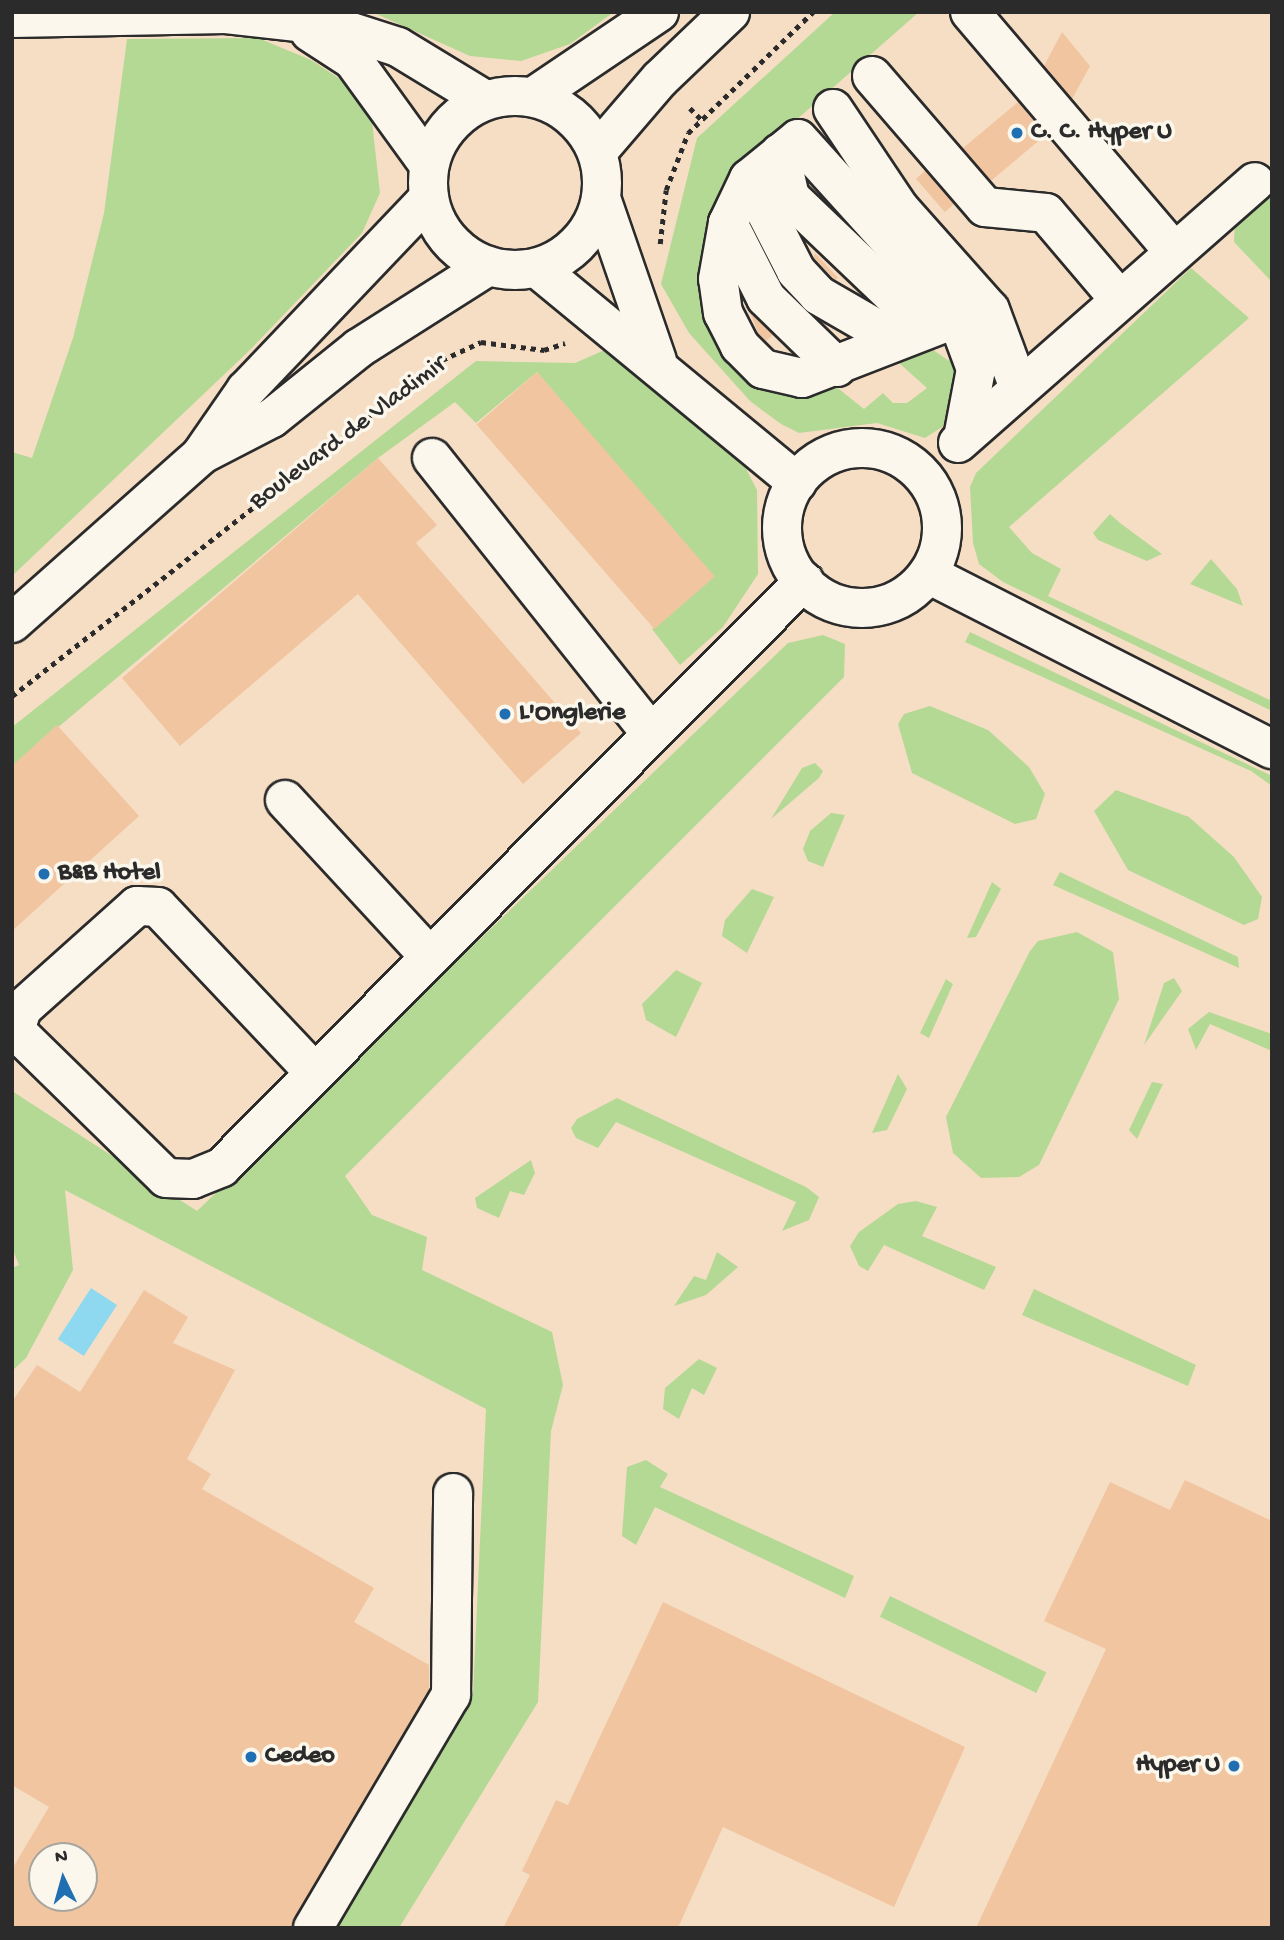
<!DOCTYPE html>
<style>
body{margin:0}
#map{position:relative;width:1284px;height:1940px;overflow:hidden;background:#f8e8d5;font-family:"Gochi Hand",sans-serif}
div>[style]{position:absolute}
.built>*{inset:0;background:#f6dec5}
.green>*{inset:0;background:#b4d995;transform-origin:0 0}
.water>*{inset:0;background:#8fd9f0;transform-origin:0 0}
.building>*{inset:0;background:#f0c5a0;transform-origin:0 0}
.path>*{height:4.5px;margin-top:-2.25px;transform-origin:0;background:repeating-linear-gradient(90deg,#2b2b2b 0 5px,transparent 0 10px)}
.roads{filter:drop-shadow(2px 0 #2b2b2b) drop-shadow(-2px 0 #2b2b2b) drop-shadow(0 2px #2b2b2b) drop-shadow(0 -2px #2b2b2b)}
.minor>*{height:38px;margin:-19px;padding:0 19px;transform-origin:19px;border-radius:19px;background:#fbf7ec}
.minor>.ring{margin:-19px;padding:0;box-sizing:content-box;background:none;border:38px solid #fbf7ec;border-radius:50%}
.major>*{height:38px;margin:-19px;padding:0 19px;transform-origin:19px;border-radius:19px;background:#fbf7ec}
.major>.ring{margin:-19px;padding:0;box-sizing:content-box;background:none;border:38px solid #fbf7ec;border-radius:50%}
.dots>*{width:19px;height:19px;translate:-50% -50%;box-sizing:border-box;border:4px solid #fbf7ec;border-radius:50%}
span{translate:-50% -50%;white-space:nowrap;text-align:center;line-height:1.15;-webkit-text-stroke:7px #fbf7ec;paint-order:stroke}
.poi-label{font-size:26px;color:#2b2b2b;font-weight:700}
.left{translate:0 -50%;text-align:left}
.right{translate:-100% -50%;text-align:right}
.street-label{font-size:26px;color:#2b2b2b}
.frame{position:absolute;inset:0;border:14px solid #2b2b2b;pointer-events:none}
.north{position:absolute;left:28px;top:1842px;width:70px;height:70px;box-sizing:border-box;background:#fbf7ec;border:2px solid #a8a59f;border-radius:50%;rotate:355deg;font-size:19px;font-weight:700;line-height:28px;text-align:center;color:#2b2b2b}
.north::after{content:'';display:block;margin:auto;width:24px;height:32px;background:#1f6fb2;clip-path:polygon(50% 0,100% 100%,50% 72%,0 100%)}
</style>
<div id="map">
<div class="built">
<i style="clip-path:polygon(evenodd,12px 12px,1272px 12px,1272px 1928px,12px 1928px,12px 12px,42px 1856px,84px 1856px,84px 1898px,42px 1898px,42px 1856px)"></i>
</div>
<div class="green">
<i style="clip-path:polygon(372px 12px,614px 12px,570px 44px,521px 61px,470px 56px)"></i>
<i style="clip-path:polygon(835px 12px,919px 12px,721px 186px,708px 264px,716px 329px,834px 385px,864px 409px,883px 393px,893px 403px,907px 403px,927px 388px,899px 363px,901px 353px,929px 347px,949px 361px,947px 341px,964px 368px,950px 422px,925px 438px,877px 423px,799px 433px,781px 424px,750px 401px,689px 333px,661px 284px,697px 138px)"></i>
<i style="clip-path:polygon(258px 38px,311px 60px,354px 88px,372px 121px,380px 193px,362px 233px,251px 349px,12px 576px,12px 452px,32px 458px,73px 338px,104px 213px,127px 39px)"></i>
<i style="clip-path:polygon(1272px 183px,1272px 282px,1234px 242px,1235px 218px)"></i>
<i style="clip-path:polygon(1191px 268px,1249px 318px,1009px 527px,1032px 553px,1061px 569px,1048px 596px,1272px 701px,1272px 711px,1003px 582px,979px 564px,973px 543px,970px 487px,976px 473px)"></i>
<i style="clip-path:polygon(609px 348px,743px 463px,757px 490px,758px 574px,723px 627px,680px 665px,652px 629px,712px 578px,537px 372px,476px 423px,455px 402px,378px 458px,12px 766px,12px 727px,476px 361px,575px 363px)"></i>
<i style="clip-path:polygon(1110px 514px,1120px 523px,1162px 554px,1147px 561px,1098px 540px,1093px 533px)"></i>
<i style="clip-path:polygon(1211px 559px,1237px 589px,1243px 606px,1190px 584px)"></i>
<i style="clip-path:polygon(970px 632px,1272px 776px,1272px 786px,1251px 771px,965px 642px)"></i>
<i style="clip-path:polygon(823px 635px,845px 644px,844px 677px,345px 1176px,372px 1215px,427px 1237px,422px 1270px,552px 1332px,563px 1385px,551px 1431px,538px 1702px,399px 1928px,334px 1928px,473px 1694px,486px 1409px,65px 1190px,73px 1270px,26px 1358px,12px 1371px,12px 1268px,19px 1265px,12px 1248px,12px 1091px,197px 1211px,788px 643px)"></i>
<i style="clip-path:polygon(930px 706px,988px 730px,1029px 767px,1045px 794px,1036px 819px,1015px 824px,912px 773px,898px 724px,904px 714px)"></i>
<i style="clip-path:polygon(815px 763px,823px 771px,819px 778px,771px 819px,802px 768px)"></i>
<i style="clip-path:polygon(1116px 790px,1189px 817px,1234px 857px,1262px 897px,1258px 919px,1244px 925px,1128px 870px,1094px 811px)"></i>
<i style="clip-path:polygon(831px 813px,845px 815px,823px 867px,808px 861px,803px 849px,810px 831px)"></i>
<i style="clip-path:polygon(1060px 872px,1238px 957px,1239px 968px,1053px 885px)"></i>
<i style="clip-path:polygon(992px 882px,1001px 889px,976px 937px,967px 938px)"></i>
<i style="clip-path:polygon(752px 889px,774px 897px,747px 953px,722px 936px,725px 920px)"></i>
<i style="clip-path:polygon(1077px 932px,1113px 952px,1119px 999px,1039px 1165px,1019px 1177px,981px 1178px,953px 1153px,946px 1117px,1030px 951px,1038px 941px)"></i>
<i style="clip-path:polygon(676px 970px,702px 983px,676px 1037px,646px 1020px,642px 1004px)"></i>
<i style="clip-path:polygon(1174px 978px,1182px 991px,1144px 1045px,1164px 983px)"></i>
<i style="clip-path:polygon(946px 979px,953px 984px,929px 1038px,920px 1033px)"></i>
<i style="clip-path:polygon(1209px 1012px,1272px 1034px,1272px 1051px,1210px 1024px,1196px 1050px,1188px 1029px)"></i>
<i style="clip-path:polygon(898px 1074px,907px 1089px,887px 1130px,872px 1133px)"></i>
<i style="clip-path:polygon(1152px 1082px,1163px 1084px,1137px 1139px,1129px 1130px)"></i>
<i style="clip-path:polygon(617px 1098px,806px 1187px,819px 1197px,809px 1220px,782px 1231px,796px 1202px,616px 1122px,598px 1148px,576px 1138px,571px 1128px,577px 1119px)"></i>
<i style="clip-path:polygon(531px 1160px,535px 1173px,524px 1195px,510px 1191px,499px 1218px,477px 1208px,475px 1198px)"></i>
<i style="clip-path:polygon(916px 1201px,937px 1207px,922px 1236px,996px 1267px,984px 1290px,884px 1245px,868px 1271px,859px 1266px,850px 1246px,859px 1232px,898px 1204px)"></i>
<i style="clip-path:polygon(717px 1252px,738px 1267px,706px 1295px,674px 1306px,694px 1276px,706px 1280px)"></i>
<i style="clip-path:polygon(1034px 1289px,1196px 1365px,1188px 1386px,1022px 1315px)"></i>
<i style="clip-path:polygon(699px 1359px,717px 1368px,704px 1395px,692px 1388px,679px 1419px,663px 1409px,665px 1388px)"></i>
<i style="clip-path:polygon(646px 1460px,668px 1474px,660px 1487px,854px 1576px,845px 1598px,655px 1507px,636px 1545px,622px 1536px,627px 1467px)"></i>
<i style="left:890px;top:1596px;width:174px;height:23px;rotate:26deg"></i>
</div>
<div class="water">
<i style="left:91px;top:1288px;width:31px;height:61px;rotate:33deg"></i>
</div>
<div class="building">
<i style="clip-path:polygon(1062px 32px,1090px 66px,1072px 99px,1044px 66px)"></i>
<i style="left:1018px;top:102px;width:43px;height:72px;rotate:50deg"></i>
<i style="left:925px;top:171px;width:44px;height:12px;rotate:49deg"></i>
<i style="clip-path:polygon(815px 253px,838px 278px,835px 280px,814px 258px)"></i>
<i style="clip-path:polygon(750px 312px,773px 335px,766px 341px,758px 333px)"></i>
<i style="left:537px;top:372px;width:271px;height:80px;rotate:49deg"></i>
<i style="clip-path:polygon(378px 458px,437px 525px,416px 543px,581px 733px,523px 784px,358px 594px,180px 746px,122px 678px)"></i>
<i style="clip-path:polygon(57px 725px,139px 816px,12px 931px,12px 766px)"></i>
<i style="clip-path:polygon(evenodd,144px 1290px,188px 1317px,173px 1343px,235px 1370px,187px 1459px,211px 1474px,202px 1489px,374px 1588px,354px 1622px,429px 1665px,429px 1689px,290px 1928px,12px 1928px,12px 1869px,49px 1807px,12px 1785px,12px 1402px,37px 1365px,80px 1392px,144px 1290px,42px 1856px,84px 1856px,84px 1898px,42px 1898px,42px 1856px)"></i>
<i style="clip-path:polygon(1185px 1480px,1272px 1521px,1272px 1928px,976px 1928px,1106px 1649px,1044px 1621px,1110px 1482px,1170px 1510px)"></i>
<i style="clip-path:polygon(663px 1602px,965px 1747px,894px 1907px,723px 1827px,678px 1928px,503px 1928px,530px 1875px,522px 1871px,556px 1800px,568px 1805px)"></i>
</div>
<div class="path">
<i style="left:690px;top:108px;width:16px;rotate:45deg"></i>
<i style="left:660px;top:244px;width:54px;rotate:-83.7deg"></i>
<i style="left:666px;top:190px;width:61px;rotate:-68.9deg"></i>
<i style="left:688px;top:133px;width:174px;rotate:-44.1deg"></i>
<i style="left:12px;top:696px;width:546px;rotate:-38deg"></i>
<i style="left:442px;top:360px;width:43px;rotate:-24.8deg"></i>
<i style="left:481px;top:342px;width:64px;rotate:7.2deg"></i>
<i style="left:544px;top:350px;width:22px;rotate:-18deg"></i>
</div>
<div class="roads">
<div class="minor">
<i style="left:970px;top:12px;width:315px;rotate:49.6deg"></i>
<i style="left:12px;top:18px;width:214px;rotate:-1.1deg"></i>
<i style="left:226px;top:14px;width:108px;rotate:6.4deg"></i>
<i style="left:333px;top:26px;width:68px;rotate:17.9deg"></i>
<i style="left:398px;top:47px;width:102px;rotate:31.3deg"></i>
<i style="left:310px;top:32px;width:51px;rotate:33.1deg"></i>
<i style="left:353px;top:60px;width:130px;rotate:54.1deg"></i>
<i style="left:872px;top:76px;width:173px;rotate:49.2deg"></i>
<i style="left:985px;top:207px;width:61px;rotate:5.6deg"></i>
<i style="left:1046px;top:213px;width:114px;rotate:49.6deg"></i>
<i style="left:833px;top:109px;width:120px;rotate:56.2deg"></i>
<i style="left:900px;top:209px;width:135px;rotate:48.3deg"></i>
<i style="left:990px;top:310px;width:83px;rotate:69.6deg"></i>
<i style="left:780px;top:153px;width:45px;rotate:77.2deg"></i>
<i style="left:790px;top:197px;width:188px;rotate:43.7deg"></i>
<i style="left:749px;top:179px;width:103px;rotate:62.9deg"></i>
<i style="left:796px;top:271px;width:33px;rotate:47deg"></i>
<i style="left:818px;top:295px;width:90px;rotate:30deg"></i>
<i style="left:602px;top:201px;width:169px;rotate:71deg"></i>
<i style="left:728px;top:223px;width:84px;rotate:63.1deg"></i>
<i style="left:766px;top:298px;width:99px;rotate:44.2deg"></i>
<i style="left:537px;top:268px;width:337px;rotate:39.5deg"></i>
<i style="left:957px;top:318px;width:166px;rotate:158.8deg"></i>
<i style="left:802px;top:378px;width:40px;rotate:-167deg"></i>
<i style="left:763px;top:369px;width:33px;rotate:-135deg"></i>
<i style="left:740px;top:346px;width:37px;rotate:-117deg"></i>
<i style="left:723px;top:313px;width:34px;rotate:-98deg"></i>
<i style="left:718px;top:279px;width:57px;rotate:-79.9deg"></i>
<i style="left:728px;top:223px;width:49px;rotate:-64.5deg"></i>
<i style="left:749px;top:179px;width:63px;rotate:-39.2deg"></i>
<i style="left:798px;top:139px;width:207px;rotate:47.9deg"></i>
<i style="left:937px;top:293px;width:32px;rotate:51deg"></i>
<i style="left:957px;top:318px;width:54px;rotate:69.6deg"></i>
<i style="left:976px;top:369px;width:70px;rotate:100.7deg"></i>
<i style="left:958px;top:443px;width:395px;rotate:-41.3deg"></i>
<i class="ring" style="left:782px;top:448px;width:122px;height:122px"></i>
<i style="left:432px;top:458px;width:352px;rotate:51.5deg"></i>
<i style="left:928px;top:574px;width:386px;rotate:27deg"></i>
<i style="left:285px;top:800px;width:214px;rotate:47.3deg"></i>
<i style="left:315px;top:1073px;width:228px;rotate:-133.4deg"></i>
<i style="left:158px;top:907px;width:21px;rotate:-177deg"></i>
<i style="left:137px;top:906px;width:154px;rotate:138.2deg"></i>
<i style="left:22px;top:1009px;width:22px;rotate:108deg"></i>
<i style="left:15px;top:1030px;width:211px;rotate:44.4deg"></i>
<i style="left:166px;top:1178px;width:27px;rotate:2deg"></i>
<i style="left:193px;top:1179px;width:31px;rotate:-22deg"></i>
<i style="left:222px;top:1167px;width:826px;rotate:-45.2deg"></i>
<i style="left:313px;top:1928px;width:271px;rotate:-59.4deg"></i>
<i style="left:451px;top:1695px;width:202px;rotate:-89.4deg"></i>
</div>
<div class="major">
<i class="ring" style="left:428px;top:96px;width:136px;height:136px"></i>
<i style="left:533px;top:97px;width:152px;rotate:-34deg"></i>
<i style="left:598px;top:151px;width:95px;rotate:-49.3deg"></i>
<i style="left:660px;top:79px;width:97px;rotate:-43.7deg"></i>
<i style="left:206px;top:452px;width:74px;rotate:-27.3deg"></i>
<i style="left:272px;top:418px;width:112px;rotate:-38.8deg"></i>
<i style="left:359px;top:348px;width:153px;rotate:-32.4deg"></i>
<i style="left:12px;top:623px;width:253px;rotate:-41.6deg"></i>
<i style="left:201px;top:455px;width:79px;rotate:-55.3deg"></i>
<i style="left:246px;top:390px;width:265px;rotate:-46.4deg"></i>
</div>
</div>
<div class="dots">
<i style="left:1017px;top:133px;background:#1f6fb2"></i>
<i style="left:505px;top:714px;background:#1f6fb2"></i>
<i style="left:44px;top:874px;background:#1f6fb2"></i>
<i style="left:251px;top:1757px;background:#1f6fb2"></i>
<i style="left:1234px;top:1766px;background:#1f6fb2"></i>
</div>
<div class="poi-label">
<span class="left" style="left:1031px;top:133px">C. C. Hyper U</span>
<span class="left" style="left:519px;top:714px">L'Onglerie</span>
<span class="left" style="left:58px;top:874px">B&amp;B Hotel</span>
<span class="left" style="left:265px;top:1757px">Cedeo</span>
<span class="right" style="left:1220px;top:1766px">Hyper U</span>
</div>
<div class="street-label">
<span style="left:349px;top:434px;rotate:-37deg">Boulevard de Vladimir</span>
</div>
<div class="frame"></div>
<div class="north">N</div>
</div>
